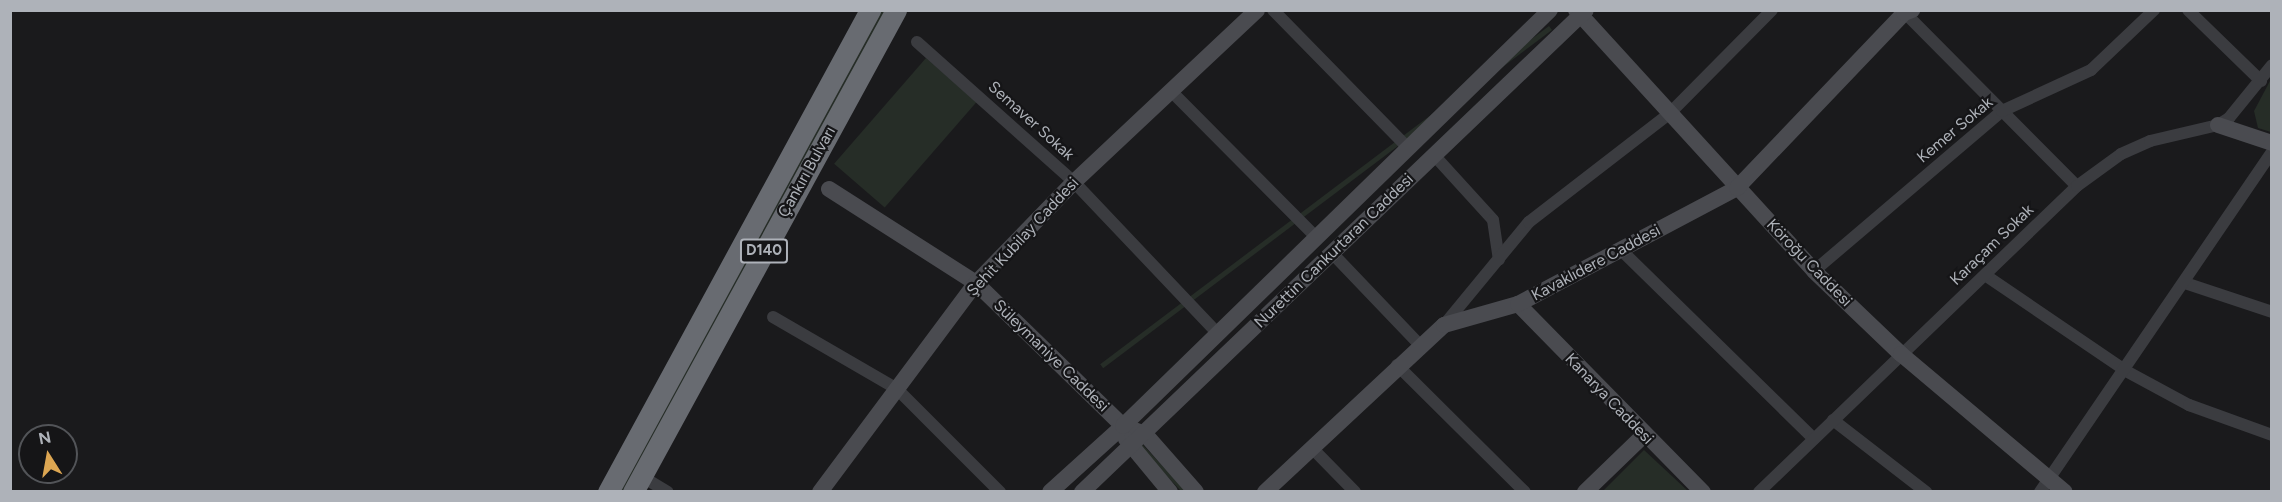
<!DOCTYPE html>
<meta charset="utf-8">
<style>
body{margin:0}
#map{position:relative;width:2282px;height:502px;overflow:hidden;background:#1a1a1c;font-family:Figtree,sans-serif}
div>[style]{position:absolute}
.green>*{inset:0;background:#262d27;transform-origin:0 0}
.street>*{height:12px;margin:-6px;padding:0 6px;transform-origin:6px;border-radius:6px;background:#3b3c40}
.secondary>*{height:16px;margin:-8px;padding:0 8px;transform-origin:8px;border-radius:8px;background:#4a4b50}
.highway>*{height:21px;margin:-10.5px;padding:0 10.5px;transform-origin:10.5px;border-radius:10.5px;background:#686b71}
span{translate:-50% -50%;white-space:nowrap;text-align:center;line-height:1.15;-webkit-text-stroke:4.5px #151517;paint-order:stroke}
.shield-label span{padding:2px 4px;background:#151517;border:2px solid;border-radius:4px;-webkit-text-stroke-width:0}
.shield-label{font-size:15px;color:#aeb2b9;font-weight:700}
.street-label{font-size:16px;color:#aeb2b9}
.frame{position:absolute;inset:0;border:12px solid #aeb2b9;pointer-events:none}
.north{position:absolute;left:18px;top:424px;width:60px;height:60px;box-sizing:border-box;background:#151517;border:2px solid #525458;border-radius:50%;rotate:349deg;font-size:16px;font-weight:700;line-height:24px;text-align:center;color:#aeb2b9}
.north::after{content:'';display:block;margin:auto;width:21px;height:27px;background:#dca652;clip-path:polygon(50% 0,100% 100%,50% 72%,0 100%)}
</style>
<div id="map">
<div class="green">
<i style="clip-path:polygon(879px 11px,887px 11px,624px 491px,617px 492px)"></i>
<i style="left:1549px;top:26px;width:5px;height:562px;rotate:53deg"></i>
<i style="left:926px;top:58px;width:67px;height:140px;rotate:41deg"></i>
<i style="clip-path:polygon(2271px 79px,2271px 132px,2258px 128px,2254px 111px)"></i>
<i style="clip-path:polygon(1141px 443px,1186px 491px,1181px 491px,1138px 446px)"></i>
<i style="clip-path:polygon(1644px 450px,1688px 491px,1603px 491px)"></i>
</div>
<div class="street">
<i style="left:1273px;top:10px;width:194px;rotate:45.6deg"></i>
<i style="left:1902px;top:10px;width:248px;rotate:45.2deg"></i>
<i style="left:2188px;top:10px;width:102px;rotate:44.2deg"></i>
<i style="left:917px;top:42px;width:210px;rotate:41.7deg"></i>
<i style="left:1074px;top:182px;width:209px;rotate:46.5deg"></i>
<i style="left:1171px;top:91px;width:207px;rotate:45.2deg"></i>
<i style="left:1433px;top:154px;width:89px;rotate:47.7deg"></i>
<i style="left:1493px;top:220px;width:40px;rotate:81.5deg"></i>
<i style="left:1621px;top:250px;width:270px;rotate:44.4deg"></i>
<i style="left:1332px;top:253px;width:127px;rotate:46.3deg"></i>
<i style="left:1814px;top:271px;width:247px;rotate:-40.4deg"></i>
<i style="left:2002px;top:111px;width:98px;rotate:-24.7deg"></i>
<i style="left:2091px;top:70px;width:87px;rotate:-43.6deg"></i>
<i style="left:1985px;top:275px;width:171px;rotate:34.2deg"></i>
<i style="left:2126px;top:371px;width:72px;rotate:28.4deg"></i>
<i style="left:2189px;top:405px;width:88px;rotate:19.9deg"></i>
<i style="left:2185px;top:283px;width:92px;rotate:18.4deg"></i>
<i style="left:773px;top:317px;width:143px;rotate:30.1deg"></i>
<i style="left:897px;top:389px;width:146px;rotate:45deg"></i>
<i style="left:1444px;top:325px;width:134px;rotate:-50.5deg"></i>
<i style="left:1529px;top:222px;width:178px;rotate:-37.7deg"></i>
<i style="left:1670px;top:113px;width:145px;rotate:-45.3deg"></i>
<i style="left:1397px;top:365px;width:180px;rotate:44.8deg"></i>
<i style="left:1833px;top:420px;width:118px;rotate:37.7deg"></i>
<i style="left:1311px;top:447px;width:63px;rotate:45.6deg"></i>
<i style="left:641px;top:476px;width:31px;rotate:31deg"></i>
<i style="left:1759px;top:492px;width:441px;rotate:-43.9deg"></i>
<i style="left:2077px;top:186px;width:54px;rotate:-36deg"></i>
<i style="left:2121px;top:154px;width:32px;rotate:-24deg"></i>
<i style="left:2150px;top:141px;width:70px;rotate:-13.2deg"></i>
<i style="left:2218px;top:125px;width:13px;rotate:-32deg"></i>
<i style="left:2229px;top:118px;width:68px;rotate:-50.9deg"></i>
<i style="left:2040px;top:492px;width:412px;rotate:-55.7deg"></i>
</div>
<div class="secondary">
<i style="left:1576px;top:10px;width:353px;rotate:47.6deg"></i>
<i style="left:1814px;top:271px;width:120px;rotate:43.7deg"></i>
<i style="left:1901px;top:354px;width:214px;rotate:40.1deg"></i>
<i style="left:2218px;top:125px;width:57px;rotate:18.4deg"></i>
<i style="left:829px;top:189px;width:174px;rotate:32.6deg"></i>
<i style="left:976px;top:283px;width:205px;rotate:44.2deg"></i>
<i style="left:1123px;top:426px;width:23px;rotate:20deg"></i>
<i style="left:1145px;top:434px;width:77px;rotate:48.7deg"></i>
<i style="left:1518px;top:304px;width:264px;rotate:45.5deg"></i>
<i style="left:1126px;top:439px;width:69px;rotate:50.3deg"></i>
<i style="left:820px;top:492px;width:261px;rotate:-53.3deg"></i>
<i style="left:976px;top:283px;width:141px;rotate:-45.9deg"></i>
<i style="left:1074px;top:182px;width:251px;rotate:-43.2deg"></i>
<i style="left:1050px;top:492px;width:98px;rotate:-42.1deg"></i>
<i style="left:1123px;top:426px;width:596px;rotate:-44.25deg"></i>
<i style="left:1082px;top:492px;width:697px;rotate:-43.72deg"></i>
<i style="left:1265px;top:492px;width:245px;rotate:-43deg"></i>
<i style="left:1444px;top:325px;width:77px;rotate:-15.8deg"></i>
<i style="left:1518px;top:304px;width:248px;rotate:-27.9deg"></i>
<i style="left:1737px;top:188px;width:242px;rotate:-46.3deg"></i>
<i style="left:1904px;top:13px;width:9px;rotate:-21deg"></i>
<i style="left:1585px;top:492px;width:82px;rotate:-44deg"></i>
</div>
<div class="highway">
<i style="left:608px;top:492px;width:549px;rotate:-61.47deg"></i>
<i style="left:633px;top:492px;width:549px;rotate:-61.38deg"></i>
</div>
<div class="shield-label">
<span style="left:764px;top:251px">D140</span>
</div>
<div class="street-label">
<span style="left:1031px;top:121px;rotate:42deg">Semaver Sokak</span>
<span style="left:1955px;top:130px;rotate:-40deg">Kemer Sokak</span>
<span style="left:807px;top:172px;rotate:-61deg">Çankırı Bulvarı</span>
<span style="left:1023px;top:237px;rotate:-47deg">Şehit Kubilay Caddesi</span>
<span style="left:1992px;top:245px;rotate:-44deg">Karaçam Sokak</span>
<span style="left:1334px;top:251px;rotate:-44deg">Nurettin Cankurtaran Caddesi</span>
<span style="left:1596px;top:263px;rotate:-28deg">Kavaklıdere Caddesi</span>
<span style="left:1809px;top:263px;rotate:46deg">Köroğu Caddesi</span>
<span style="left:1051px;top:356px;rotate:44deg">Süleymaniye Caddesi</span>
<span style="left:1609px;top:399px;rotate:46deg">Kanarya Caddesi</span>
</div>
<div class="frame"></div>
<div class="north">N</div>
</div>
